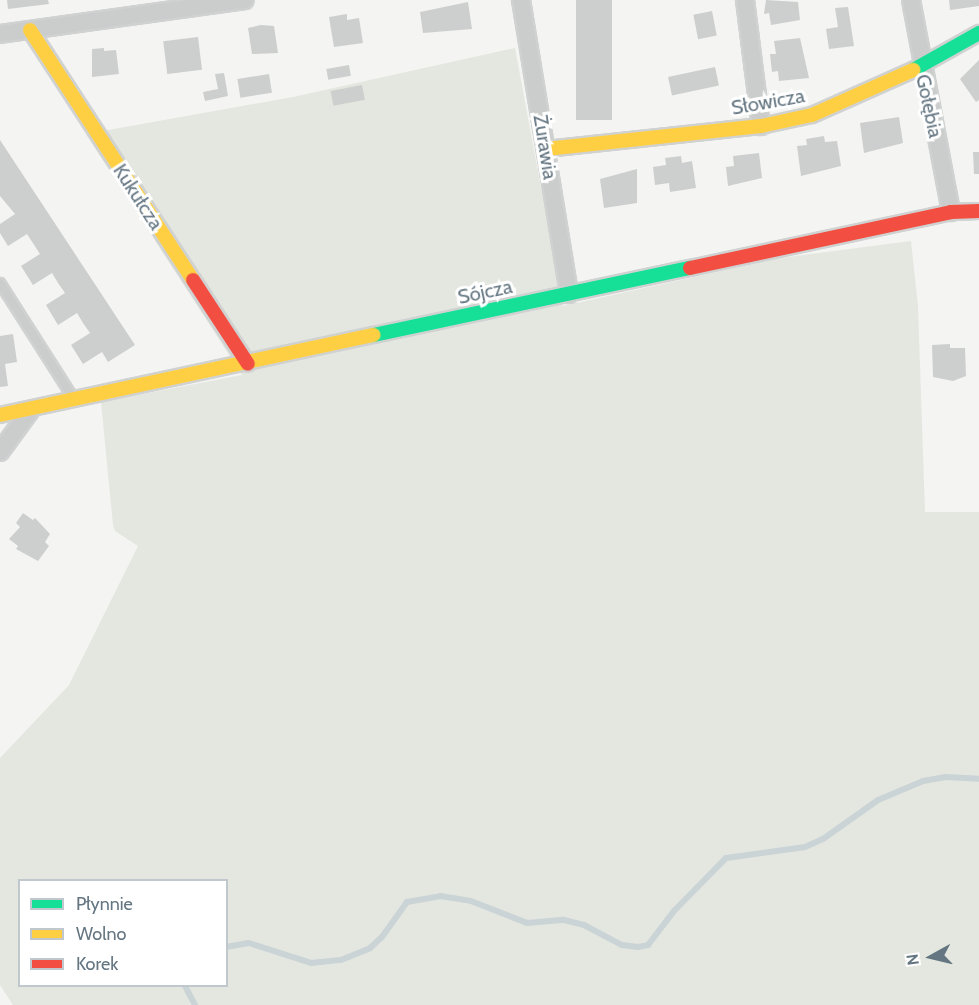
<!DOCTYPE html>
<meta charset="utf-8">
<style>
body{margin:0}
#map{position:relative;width:979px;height:1005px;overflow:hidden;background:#f4f4f2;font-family:Cabin,sans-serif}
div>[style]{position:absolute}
.green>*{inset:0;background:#e4e7e0}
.stream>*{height:6px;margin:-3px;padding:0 3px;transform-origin:3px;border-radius:3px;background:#cad3d5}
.building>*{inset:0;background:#cdcfce;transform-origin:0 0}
.roads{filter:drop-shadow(2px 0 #d0d2d2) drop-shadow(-2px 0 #d0d2d2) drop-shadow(0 2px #d0d2d2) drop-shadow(0 -2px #d0d2d2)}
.lane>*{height:8px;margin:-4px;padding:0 4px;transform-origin:4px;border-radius:4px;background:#cbcdcd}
.street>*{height:16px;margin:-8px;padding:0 8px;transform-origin:8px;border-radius:8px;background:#cbcdcd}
.fast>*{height:14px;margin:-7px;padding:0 7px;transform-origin:7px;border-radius:7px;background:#16e098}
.slow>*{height:14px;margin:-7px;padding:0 7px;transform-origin:7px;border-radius:7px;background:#ffcf43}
.jam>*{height:14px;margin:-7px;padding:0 7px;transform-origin:7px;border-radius:7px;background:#f24e42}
span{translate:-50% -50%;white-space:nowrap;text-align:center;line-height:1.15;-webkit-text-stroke:6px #fff;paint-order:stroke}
.street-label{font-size:20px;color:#647682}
.legend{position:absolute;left:18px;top:879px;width:210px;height:108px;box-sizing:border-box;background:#fff;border:2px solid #c1c8cd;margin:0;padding:8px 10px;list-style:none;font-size:18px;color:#647682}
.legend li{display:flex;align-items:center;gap:12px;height:30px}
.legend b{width:30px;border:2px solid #c1c8cd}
.north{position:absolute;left:901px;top:927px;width:60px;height:60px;-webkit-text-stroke:4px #fff;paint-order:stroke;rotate:262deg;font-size:16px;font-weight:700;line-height:24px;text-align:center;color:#647682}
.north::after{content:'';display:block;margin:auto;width:21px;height:27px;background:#647682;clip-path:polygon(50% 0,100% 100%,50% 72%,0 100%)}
</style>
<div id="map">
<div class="green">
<i style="clip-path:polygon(evenodd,515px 48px,563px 306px,780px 258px,911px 241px,918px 306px,925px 512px,979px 512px,979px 1005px,13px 1005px,0 985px,0 758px,69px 685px,138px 546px,115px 531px,113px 525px,101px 402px,242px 375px,86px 134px,293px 97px,515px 48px,20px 880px,226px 880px,226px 986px,20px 986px,20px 880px)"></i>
</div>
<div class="stream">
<i style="left:226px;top:947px;width:23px;rotate:-10deg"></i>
<i style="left:249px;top:943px;width:65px;rotate:17.9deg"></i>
<i style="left:311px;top:963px;width:30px;rotate:-6deg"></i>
<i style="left:341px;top:960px;width:31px;rotate:-22deg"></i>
<i style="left:370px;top:948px;width:16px;rotate:-43deg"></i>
<i style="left:382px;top:937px;width:43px;rotate:-54.5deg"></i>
<i style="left:407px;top:902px;width:34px;rotate:-10deg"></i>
<i style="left:440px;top:896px;width:31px;rotate:9deg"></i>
<i style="left:471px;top:901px;width:60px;rotate:21.4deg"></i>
<i style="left:527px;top:923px;width:37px;rotate:-5deg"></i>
<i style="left:564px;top:920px;width:21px;rotate:14deg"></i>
<i style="left:584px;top:925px;width:43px;rotate:27.8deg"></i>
<i style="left:622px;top:945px;width:16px;rotate:7deg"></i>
<i style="left:638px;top:947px;width:10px;rotate:-11deg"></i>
<i style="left:648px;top:945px;width:43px;rotate:-52.6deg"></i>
<i style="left:674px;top:911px;width:74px;rotate:-45.5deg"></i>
<i style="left:726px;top:858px;width:80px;rotate:-7.9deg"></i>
<i style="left:805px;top:847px;width:20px;rotate:-24deg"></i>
<i style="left:823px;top:839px;width:67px;rotate:-35.3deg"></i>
<i style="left:878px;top:800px;width:49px;rotate:-22.9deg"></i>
<i style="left:923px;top:781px;width:23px;rotate:-10deg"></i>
<i style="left:946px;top:777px;width:33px;rotate:3deg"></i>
<i style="left:185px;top:986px;width:21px;rotate:62deg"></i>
</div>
<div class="building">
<i style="clip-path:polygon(7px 0,48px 0,49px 4px,8px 9px)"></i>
<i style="left:576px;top:0;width:36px;height:120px"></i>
<i style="clip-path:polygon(766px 0,798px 2px,800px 20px,771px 25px,769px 13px,764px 14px)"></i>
<i style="clip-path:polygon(949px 0,979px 0,979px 6px,950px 10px)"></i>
<i style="clip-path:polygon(468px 2px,472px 29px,423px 33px,420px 12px)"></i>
<i style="clip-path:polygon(848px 7px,854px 46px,829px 49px,826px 29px,838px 27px,835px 8px)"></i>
<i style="left:712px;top:11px;width:25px;height:19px;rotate:79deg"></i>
<i style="clip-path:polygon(347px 14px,347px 20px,359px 18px,363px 43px,334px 47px,329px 17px)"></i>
<i style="clip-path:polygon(261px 25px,274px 26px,278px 53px,252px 54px,248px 28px)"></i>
<i style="left:198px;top:37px;width:33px;height:35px;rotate:83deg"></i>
<i style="clip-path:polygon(800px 38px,809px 78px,779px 81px,778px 71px,772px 72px,770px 54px,776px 54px,774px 41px)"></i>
<i style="clip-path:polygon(104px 48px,104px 51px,116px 50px,119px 74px,92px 77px,92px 49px)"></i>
<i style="clip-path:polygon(979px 60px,979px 100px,976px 102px,960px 79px)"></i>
<i style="left:349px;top:65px;width:11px;height:23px;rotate:80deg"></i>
<i style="left:715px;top:67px;width:19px;height:48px;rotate:78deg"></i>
<i style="clip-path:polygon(224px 73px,228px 96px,205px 101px,203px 92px,218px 89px,215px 74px)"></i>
<i style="left:269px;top:74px;width:19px;height:32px;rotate:81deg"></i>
<i style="left:362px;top:85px;width:15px;height:32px;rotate:79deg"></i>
<i style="clip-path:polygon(899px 117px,903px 143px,864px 153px,860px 123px)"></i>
<i style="clip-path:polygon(824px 136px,825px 142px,837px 141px,841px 166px,801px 176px,797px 146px,807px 145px,806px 139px)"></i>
<i style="clip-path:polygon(0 140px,135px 345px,108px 362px,102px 352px,83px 364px,71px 345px,90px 333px,83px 323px,77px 313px,58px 325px,46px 305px,65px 293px,58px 283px,52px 273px,33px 285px,21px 266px,40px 254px,27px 234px,8px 246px,0 233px,0 224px,15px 214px,0 196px)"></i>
<i style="clip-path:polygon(973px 152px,979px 152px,979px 174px,974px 174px)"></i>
<i style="clip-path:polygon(759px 153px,762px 178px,728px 186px,726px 167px,734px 166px,733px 156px)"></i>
<i style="clip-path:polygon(681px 156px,682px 163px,692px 161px,696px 188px,670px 192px,669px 183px,655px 185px,653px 167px,666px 165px,665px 158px)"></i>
<i style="clip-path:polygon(637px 169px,637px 203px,604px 208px,600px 179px)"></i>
<i style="clip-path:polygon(13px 334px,17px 362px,5px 364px,8px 386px,0 387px,0 336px)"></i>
<i style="clip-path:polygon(950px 344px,950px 348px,965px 348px,966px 376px,953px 381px,933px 377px,932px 345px)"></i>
<i style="clip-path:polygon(23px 513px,33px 520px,35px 518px,50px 534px,45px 542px,49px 546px,38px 561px,16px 549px,18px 546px,9px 539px,20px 527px,16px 523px)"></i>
</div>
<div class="roads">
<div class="lane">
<i style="left:0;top:283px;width:134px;rotate:57.5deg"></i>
</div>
<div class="street">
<i style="left:521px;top:0;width:298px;rotate:80.7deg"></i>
<i style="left:745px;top:0;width:127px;rotate:82.8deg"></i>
<i style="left:911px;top:0;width:216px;rotate:79.3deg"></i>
<i style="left:0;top:34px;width:247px;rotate:-7.9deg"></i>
<i style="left:0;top:452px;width:51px;rotate:-53.8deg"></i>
</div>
<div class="fast">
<i style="left:913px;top:70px;width:76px;rotate:-29.3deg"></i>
<i style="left:374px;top:335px;width:323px;rotate:-12deg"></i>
</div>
<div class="slow">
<i style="left:30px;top:30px;width:298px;rotate:56.9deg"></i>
<i style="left:546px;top:149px;width:216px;rotate:-6.1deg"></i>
<i style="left:761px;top:126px;width:52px;rotate:-12.2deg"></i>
<i style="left:812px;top:115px;width:111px;rotate:-24deg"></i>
<i style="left:0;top:415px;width:382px;rotate:-12.1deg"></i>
</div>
<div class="jam">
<i style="left:690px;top:268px;width:267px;rotate:-12.1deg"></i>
<i style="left:951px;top:212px;width:28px;rotate:-2deg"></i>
<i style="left:193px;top:280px;width:100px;rotate:56.8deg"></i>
</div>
</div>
<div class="street-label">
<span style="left:768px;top:102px;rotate:-10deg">Słowicza</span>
<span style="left:929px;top:106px;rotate:78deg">Gołębia</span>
<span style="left:545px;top:147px;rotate:81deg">Żurawia</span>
<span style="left:138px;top:197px;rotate:57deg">Kukułcza</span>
<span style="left:485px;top:292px;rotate:-12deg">Sójcza</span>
</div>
<ul class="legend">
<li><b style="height:8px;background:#16e098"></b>Płynnie</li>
<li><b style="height:8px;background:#ffcf43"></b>Wolno</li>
<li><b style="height:8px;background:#f24e42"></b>Korek</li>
</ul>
<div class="north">N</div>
</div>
